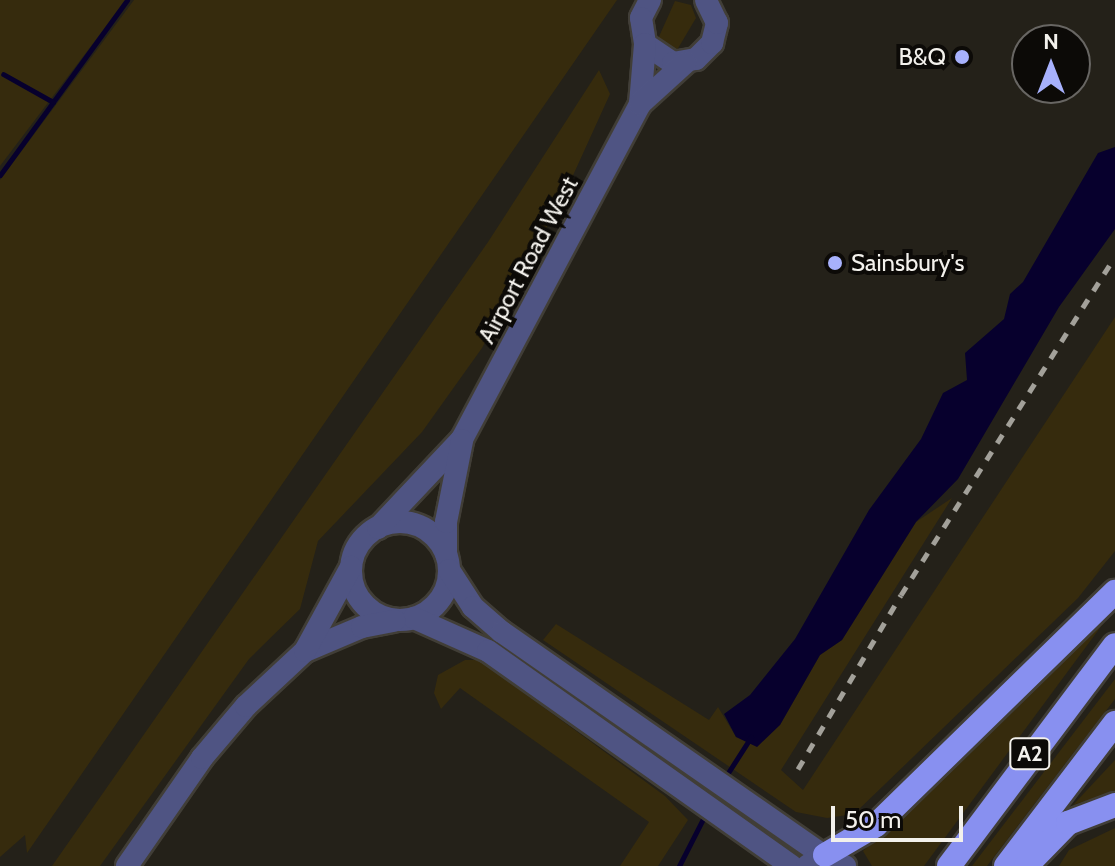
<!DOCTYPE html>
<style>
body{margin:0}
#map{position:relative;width:1115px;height:866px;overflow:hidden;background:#242119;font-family:Cabin,sans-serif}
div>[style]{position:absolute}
.green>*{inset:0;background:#362b0d}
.water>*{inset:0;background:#07002d}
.stream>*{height:5px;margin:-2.5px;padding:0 2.5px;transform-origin:2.5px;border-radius:2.5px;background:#07002d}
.roads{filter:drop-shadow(2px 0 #413e37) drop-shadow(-2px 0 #413e37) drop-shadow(0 2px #413e37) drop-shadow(0 -2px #413e37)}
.tertiary>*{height:22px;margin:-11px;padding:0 11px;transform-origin:11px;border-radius:11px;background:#4f5483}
.tertiary>.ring{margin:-11px;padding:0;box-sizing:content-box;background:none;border:22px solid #4f5483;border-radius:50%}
.trunk>*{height:24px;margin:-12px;padding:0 12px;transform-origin:12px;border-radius:12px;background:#8890f0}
.rail>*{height:5px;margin-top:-2.5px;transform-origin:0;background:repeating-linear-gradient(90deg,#a3a19a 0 10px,transparent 0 20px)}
.dots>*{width:22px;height:22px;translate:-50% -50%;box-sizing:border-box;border:4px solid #0c0a07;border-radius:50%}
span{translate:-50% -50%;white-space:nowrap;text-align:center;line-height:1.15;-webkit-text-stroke:8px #0c0a07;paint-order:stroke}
.shield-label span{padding:2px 6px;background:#0c0a07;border:2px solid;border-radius:6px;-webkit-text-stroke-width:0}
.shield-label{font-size:22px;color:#f3f1ec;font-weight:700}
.poi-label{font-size:24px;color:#f3f1ec}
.right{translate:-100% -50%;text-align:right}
.left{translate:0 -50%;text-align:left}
.street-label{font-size:24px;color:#f3f1ec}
.north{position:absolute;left:1011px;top:24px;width:80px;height:80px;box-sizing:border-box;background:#0c0a07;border:2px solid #686663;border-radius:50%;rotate:0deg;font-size:22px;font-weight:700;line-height:32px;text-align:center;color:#f3f1ec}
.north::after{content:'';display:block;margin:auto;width:28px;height:36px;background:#a7b1fc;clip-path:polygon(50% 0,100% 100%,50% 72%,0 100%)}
.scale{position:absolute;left:831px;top:806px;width:132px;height:36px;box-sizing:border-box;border:4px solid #f3f1ec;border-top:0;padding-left:10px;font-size:24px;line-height:28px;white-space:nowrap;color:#f3f1ec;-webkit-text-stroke:6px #0c0a07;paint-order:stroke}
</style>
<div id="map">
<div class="green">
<i style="clip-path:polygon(0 0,126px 0,0 166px)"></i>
<i style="clip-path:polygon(134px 0,617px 0,27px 853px,25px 835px,0 857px,0 180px)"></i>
<i style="clip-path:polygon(675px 1px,691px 5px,696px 18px,677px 50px,670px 50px,657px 41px)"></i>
<i style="clip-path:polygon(599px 70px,610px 94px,565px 193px,482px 348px,422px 432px,318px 541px,300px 609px,249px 659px,100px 866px,52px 866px,488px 242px)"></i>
<i style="clip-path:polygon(1115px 317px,1115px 551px,1078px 598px,854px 814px,827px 818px,796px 812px,543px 640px,556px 624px,709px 720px,718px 707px,736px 737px,780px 725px,820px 655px,842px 640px,916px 522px,952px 498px,781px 770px,803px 790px)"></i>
<i style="clip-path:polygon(1114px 609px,924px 866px,872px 866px,863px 851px)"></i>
<i style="clip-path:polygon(465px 660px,479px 660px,665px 796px,688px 820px,658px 866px,620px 866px,649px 822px,460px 688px,441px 709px,434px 693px,438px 675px)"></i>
<i style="clip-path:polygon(1115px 679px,1115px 699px,1078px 747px,987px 866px,972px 866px)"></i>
<i style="clip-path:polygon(1115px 760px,1115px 792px,1073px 805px)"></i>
<i style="clip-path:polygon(1115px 828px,1115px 866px,1059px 866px,1069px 850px)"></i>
</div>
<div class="water">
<i style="clip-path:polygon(1115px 147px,1115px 229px,1059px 307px,958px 479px,916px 522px,842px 640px,820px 655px,780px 725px,757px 747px,736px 737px,724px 714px,750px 695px,795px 639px,869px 510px,921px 439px,943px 393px,967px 380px,965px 353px,1004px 319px,1010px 294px,1023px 282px,1098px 153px)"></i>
</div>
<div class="stream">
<i style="left:53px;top:102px;width:126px;rotate:-54deg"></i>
<i style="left:0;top:175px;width:90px;rotate:-54deg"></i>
<i style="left:53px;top:102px;width:57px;rotate:-150.8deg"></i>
<i style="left:724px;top:779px;width:50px;rotate:-57.3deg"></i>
<i style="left:679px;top:866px;width:59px;rotate:-63deg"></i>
</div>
<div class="roads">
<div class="tertiary">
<i style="left:650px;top:0;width:20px;rotate:117deg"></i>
<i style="left:641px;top:18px;width:26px;rotate:81deg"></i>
<i style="left:645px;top:44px;width:34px;rotate:34deg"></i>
<i style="left:673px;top:63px;width:23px;rotate:-10deg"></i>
<i style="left:696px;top:59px;width:23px;rotate:-45deg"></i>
<i style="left:712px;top:43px;width:21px;rotate:-76deg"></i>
<i style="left:717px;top:23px;width:25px;rotate:-116deg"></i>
<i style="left:640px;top:104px;width:60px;rotate:-85.2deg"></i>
<i class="ring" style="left:351px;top:522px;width:76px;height:76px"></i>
<i style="left:378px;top:528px;width:122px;rotate:-46.7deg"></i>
<i style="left:462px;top:439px;width:379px;rotate:-62deg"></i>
<i style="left:640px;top:104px;width:61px;rotate:-42.3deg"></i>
<i style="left:446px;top:554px;width:32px;rotate:-90deg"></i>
<i style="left:446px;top:522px;width:83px;rotate:-78.8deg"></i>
<i style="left:449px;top:570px;width:44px;rotate:57deg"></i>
<i style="left:473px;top:607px;width:38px;rotate:41deg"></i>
<i style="left:502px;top:632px;width:391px;rotate:34.8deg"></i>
<i style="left:414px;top:618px;width:81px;rotate:24deg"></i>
<i style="left:488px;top:651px;width:372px;rotate:35.3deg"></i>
<i style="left:305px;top:651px;width:62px;rotate:-22.8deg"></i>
<i style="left:362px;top:627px;width:33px;rotate:-11deg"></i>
<i style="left:127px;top:866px;width:131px;rotate:-55.2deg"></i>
<i style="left:202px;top:758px;width:68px;rotate:-49.8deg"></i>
<i style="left:246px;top:706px;width:81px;rotate:-43deg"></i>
<i style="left:305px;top:651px;width:96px;rotate:-61.3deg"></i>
<i style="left:807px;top:866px;width:19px;rotate:-35deg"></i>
<i style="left:823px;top:855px;width:25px;rotate:27deg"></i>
</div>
<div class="trunk">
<i style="left:825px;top:855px;width:59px;rotate:-30.5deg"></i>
<i style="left:876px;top:825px;width:334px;rotate:-44.3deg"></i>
<i style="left:949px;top:866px;width:276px;rotate:-53.1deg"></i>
<i style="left:1006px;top:866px;width:180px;rotate:-52.7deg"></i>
<i style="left:1026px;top:866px;width:60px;rotate:-45.7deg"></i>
<i style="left:1068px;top:823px;width:50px;rotate:-21deg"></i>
</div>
</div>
<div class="rail">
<i style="left:798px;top:769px;width:202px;rotate:-59.4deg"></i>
<i style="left:901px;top:595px;width:400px;rotate:-57.7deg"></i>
</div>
<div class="dots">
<i style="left:962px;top:57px;background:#a7b1fc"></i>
<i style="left:835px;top:263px;background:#a7b1fc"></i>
</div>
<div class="shield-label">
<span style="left:1030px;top:754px">A2</span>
</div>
<div class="poi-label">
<span class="right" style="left:946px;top:57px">B&amp;Q</span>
<span class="left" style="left:851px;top:263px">Sainsbury's</span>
</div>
<div class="street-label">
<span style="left:528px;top:260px;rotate:-62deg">Airport Road West</span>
</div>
<div class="north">N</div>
<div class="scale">50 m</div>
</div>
